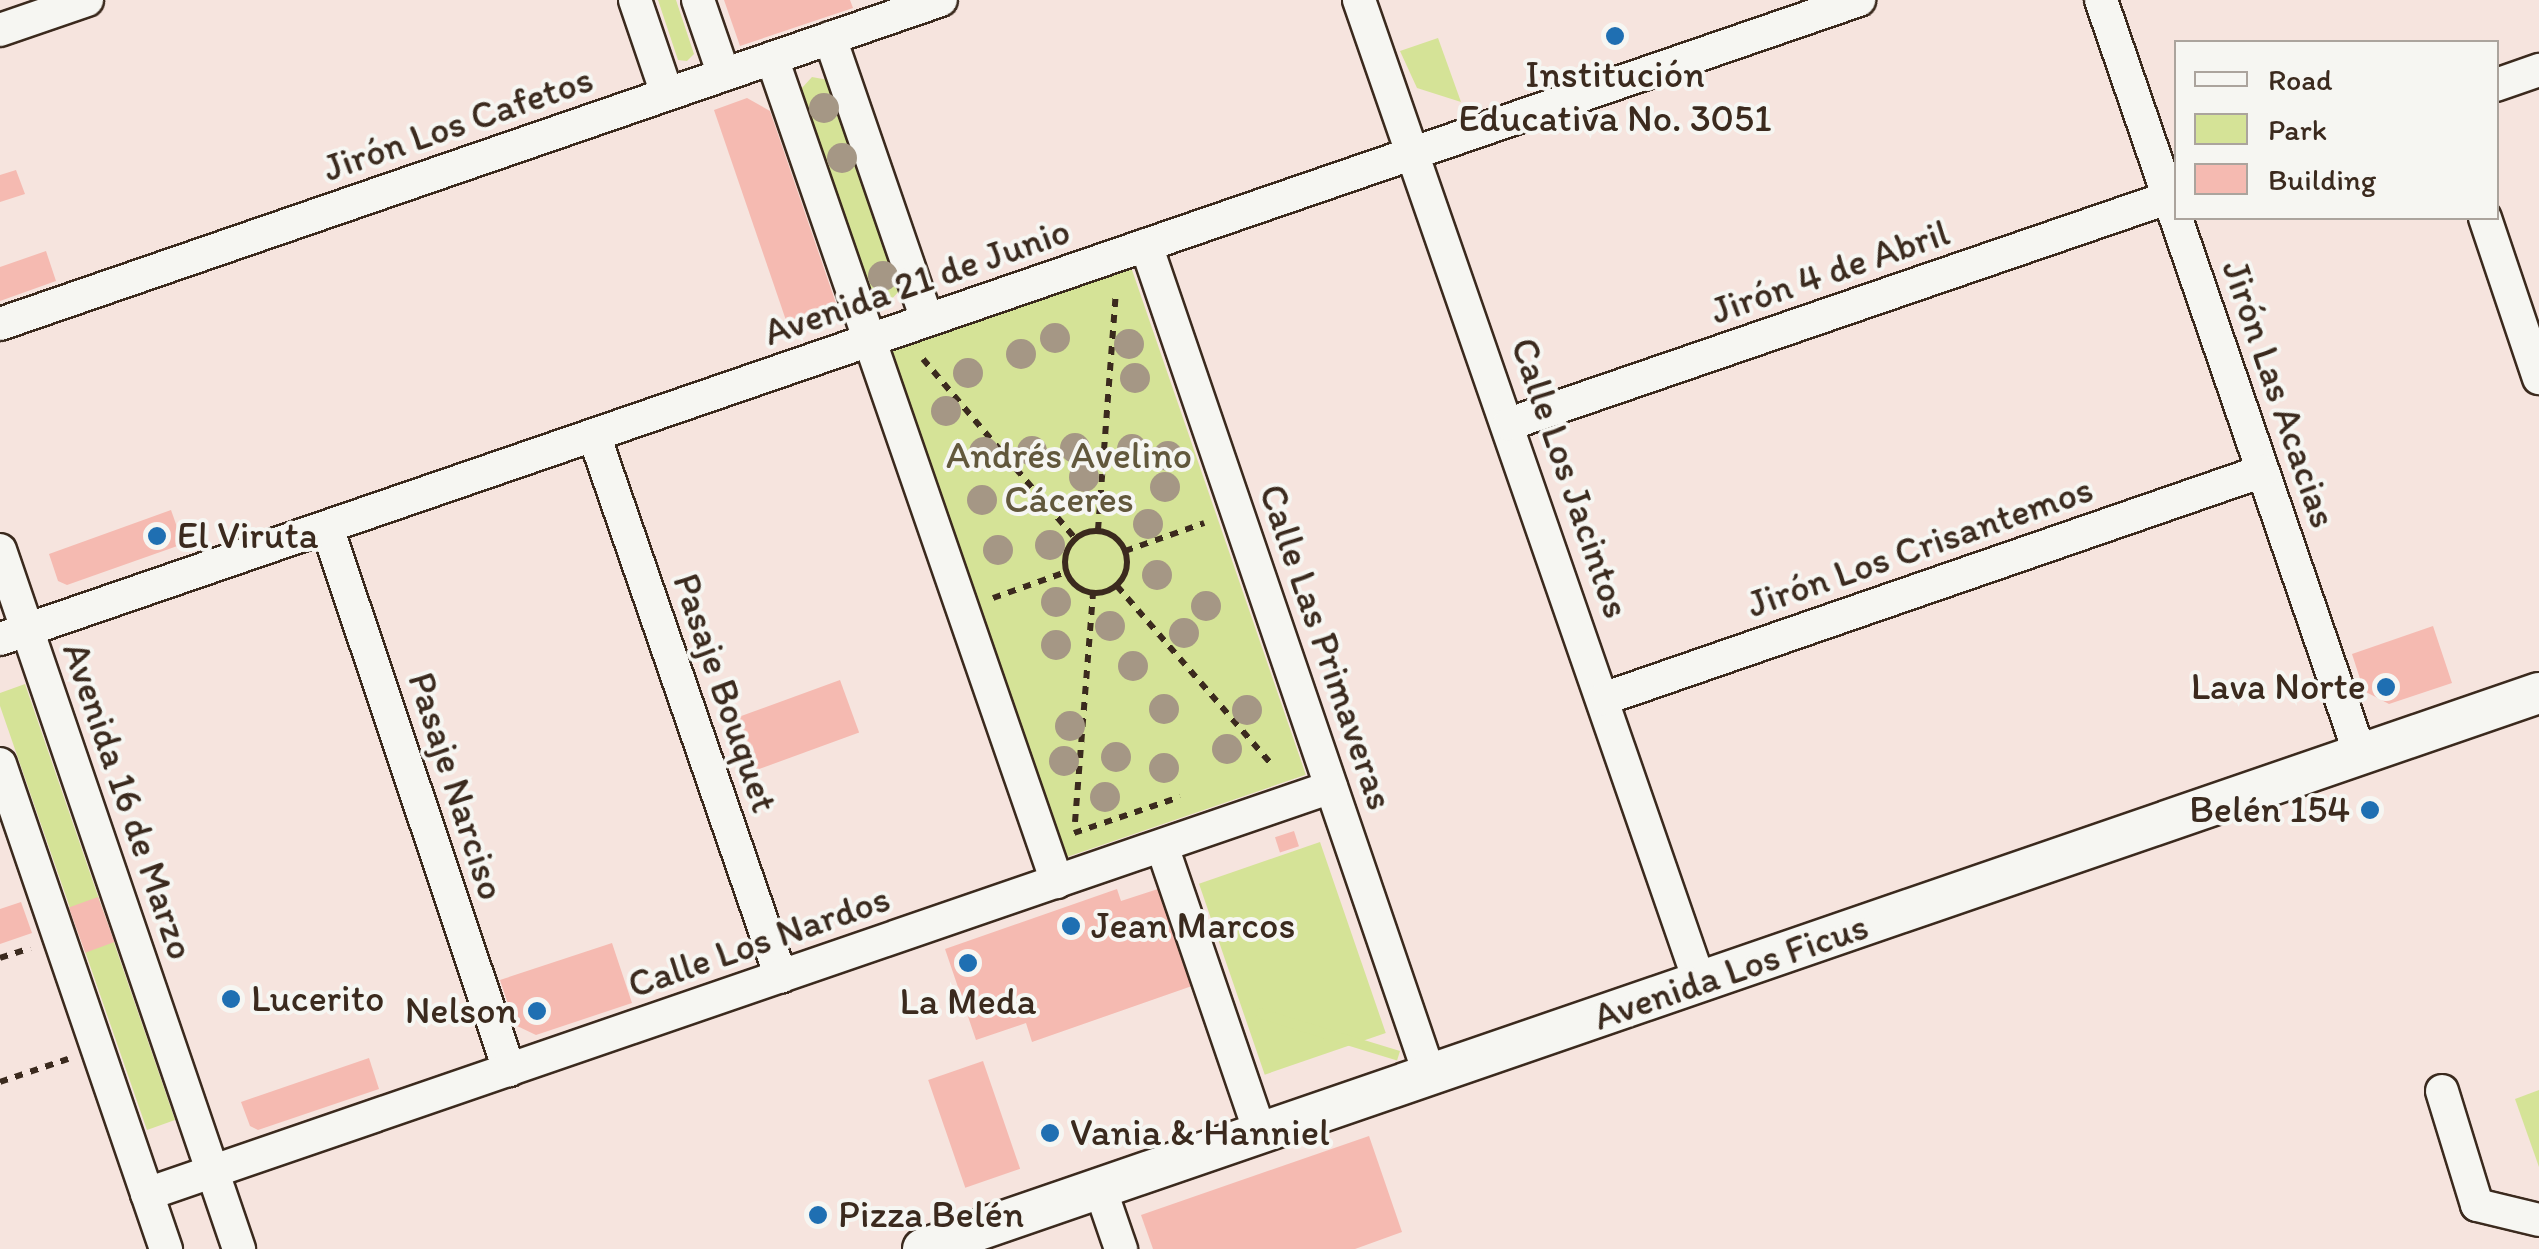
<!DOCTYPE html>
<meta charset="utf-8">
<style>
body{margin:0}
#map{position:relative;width:2539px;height:1249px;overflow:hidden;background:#f6e4de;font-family:Itim,sans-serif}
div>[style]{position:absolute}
.green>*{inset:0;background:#d5e397;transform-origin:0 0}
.building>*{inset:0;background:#f5bab1;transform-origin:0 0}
.path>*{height:6px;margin-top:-3px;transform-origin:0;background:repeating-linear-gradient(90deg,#3b2a1e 0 8px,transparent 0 16px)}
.path>.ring{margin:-3px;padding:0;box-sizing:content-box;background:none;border:6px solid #3b2a1e;border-radius:50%}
.roads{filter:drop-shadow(2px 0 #3b2a1e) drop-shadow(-2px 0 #3b2a1e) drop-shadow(0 2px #3b2a1e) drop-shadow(0 -2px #3b2a1e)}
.minor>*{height:32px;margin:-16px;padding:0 16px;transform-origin:16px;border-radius:16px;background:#f6f6f2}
.tertiary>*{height:40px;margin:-20px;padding:0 20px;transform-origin:20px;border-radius:20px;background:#f6f6f2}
.trees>*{width:30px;height:30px;margin:-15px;border-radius:50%;background:#a59785}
.dots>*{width:28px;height:28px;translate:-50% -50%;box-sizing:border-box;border:5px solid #f6f6f2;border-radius:50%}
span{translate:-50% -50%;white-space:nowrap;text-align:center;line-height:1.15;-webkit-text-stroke:8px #f6f6f2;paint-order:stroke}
.poi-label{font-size:38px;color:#3b2a1e}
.left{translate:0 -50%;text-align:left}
.right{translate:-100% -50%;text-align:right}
.street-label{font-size:38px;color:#3b2a1e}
.park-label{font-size:38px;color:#62583c}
.legend{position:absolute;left:2174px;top:40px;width:325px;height:180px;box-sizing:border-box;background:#f6f6f2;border:2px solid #aba49d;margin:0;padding:12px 18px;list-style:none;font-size:30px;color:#3b2a1e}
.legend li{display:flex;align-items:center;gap:20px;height:50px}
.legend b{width:50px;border:2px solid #aba49d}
</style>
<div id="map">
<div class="green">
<i style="clip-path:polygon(658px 0,676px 0,694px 54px,687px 61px,678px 60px)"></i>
<i style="clip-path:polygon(1438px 38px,1461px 102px,1417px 88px,1400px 51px)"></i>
<i style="clip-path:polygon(812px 77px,828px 80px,900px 290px,889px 302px,873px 299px,801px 89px)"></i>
<i style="left:1131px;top:267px;width:537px;height:254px;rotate:71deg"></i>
<i style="clip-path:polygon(25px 684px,175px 1120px,147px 1130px,0 706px,0 693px)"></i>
<i style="left:1320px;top:842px;width:202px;height:128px;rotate:71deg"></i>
<i style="left:1400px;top:1051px;width:10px;height:148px;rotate:107deg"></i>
<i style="clip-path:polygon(2539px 1090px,2539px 1167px,2515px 1099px)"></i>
</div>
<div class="building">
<i style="clip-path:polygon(724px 0,850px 0,853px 8px,740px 46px)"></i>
<i style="clip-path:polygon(747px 98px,770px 111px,840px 315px,790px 332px,714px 110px)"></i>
<i style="clip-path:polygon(16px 170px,25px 194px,0 202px,0 175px)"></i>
<i style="clip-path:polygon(46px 251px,56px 281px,0 301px,0 267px)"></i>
<i style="clip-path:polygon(171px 510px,183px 544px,67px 585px,58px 581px,49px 554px)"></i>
<i style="clip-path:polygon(2433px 626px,2452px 683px,2389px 704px,2364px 691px,2352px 654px)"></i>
<i style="left:840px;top:680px;width:56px;height:122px;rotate:70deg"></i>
<i style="left:1294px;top:831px;width:16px;height:20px;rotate:72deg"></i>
<i style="clip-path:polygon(1117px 889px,1121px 901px,1158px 889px,1192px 986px,1032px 1042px,1026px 1023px,976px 1040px,945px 949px)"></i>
<i style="left:98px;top:897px;width:48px;height:31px;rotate:70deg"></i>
<i style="clip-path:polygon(21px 902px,32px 933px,0 944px,0 909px)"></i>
<i style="clip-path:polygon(612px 943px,632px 1003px,536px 1035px,515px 1025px,500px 980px)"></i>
<i style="clip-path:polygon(369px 1058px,379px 1089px,258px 1130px,250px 1126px,241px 1102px)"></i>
<i style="left:983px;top:1061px;width:114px;height:58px;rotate:71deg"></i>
<i style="clip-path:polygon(1369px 1136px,1402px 1232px,1355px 1249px,1153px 1249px,1141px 1215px)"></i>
</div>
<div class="path">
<i style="left:923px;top:359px;width:235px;rotate:49.7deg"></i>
<i style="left:1098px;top:530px;width:238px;rotate:-85.7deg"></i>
<i class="ring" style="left:1065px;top:531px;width:56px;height:56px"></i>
<i style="left:1125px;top:551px;width:84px;rotate:-19.5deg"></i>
<i style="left:1117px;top:586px;width:238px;rotate:49.1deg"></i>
<i style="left:993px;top:598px;width:77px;rotate:-19.6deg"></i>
<i style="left:1075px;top:822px;width:229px;rotate:-85.5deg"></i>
<i style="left:1074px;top:833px;width:112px;rotate:-18.8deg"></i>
<i style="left:0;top:958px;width:32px;rotate:-18deg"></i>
<i style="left:0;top:1082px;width:72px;rotate:-18.7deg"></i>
</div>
<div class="roads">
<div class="minor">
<i style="left:635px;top:0;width:99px;rotate:71.2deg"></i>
<i style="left:698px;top:0;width:79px;rotate:70.9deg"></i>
<i style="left:1359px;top:0;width:1040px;rotate:70.87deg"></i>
<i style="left:2101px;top:0;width:800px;rotate:71.04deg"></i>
<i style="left:0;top:30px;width:92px;rotate:-19deg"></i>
<i style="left:830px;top:38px;width:298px;rotate:71deg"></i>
<i style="left:772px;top:58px;width:872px;rotate:70.92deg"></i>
<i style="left:2496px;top:85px;width:46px;rotate:-19.2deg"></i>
<i style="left:2485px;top:218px;width:169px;rotate:71.4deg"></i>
<i style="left:1146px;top:245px;width:878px;rotate:71.13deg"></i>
<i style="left:0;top:324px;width:995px;rotate:-19deg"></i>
<i style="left:1509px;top:424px;width:705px;rotate:-18.95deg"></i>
<i style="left:594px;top:435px;width:573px;rotate:70.96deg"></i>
<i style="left:327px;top:527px;width:573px;rotate:71.47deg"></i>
<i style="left:0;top:550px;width:739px;rotate:71.12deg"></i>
<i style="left:0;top:639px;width:1966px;rotate:-18.97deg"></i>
<i style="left:1603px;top:699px;width:698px;rotate:-19.06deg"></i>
<i style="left:0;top:764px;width:513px;rotate:71.11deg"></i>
<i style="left:1162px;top:846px;width:303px;rotate:71.1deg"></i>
<i style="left:2442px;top:1091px;width:119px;rotate:72.9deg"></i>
<i style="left:2477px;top:1205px;width:64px;rotate:13.6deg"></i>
<i style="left:1100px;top:1188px;width:65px;rotate:71deg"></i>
<i style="left:147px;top:1194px;width:1252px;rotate:-18.97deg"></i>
</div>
<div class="tertiary">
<i style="left:923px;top:1249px;width:1709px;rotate:-18.99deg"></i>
</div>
</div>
<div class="trees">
<i style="left:824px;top:108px"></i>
<i style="left:842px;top:158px"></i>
<i style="left:883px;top:276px"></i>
<i style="left:1055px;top:338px"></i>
<i style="left:1129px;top:344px"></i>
<i style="left:1021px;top:354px"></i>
<i style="left:968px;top:373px"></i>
<i style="left:1135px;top:378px"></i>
<i style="left:946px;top:411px"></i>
<i style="left:1075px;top:448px"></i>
<i style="left:1132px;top:449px"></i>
<i style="left:1032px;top:451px"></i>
<i style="left:984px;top:452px"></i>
<i style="left:1168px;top:456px"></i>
<i style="left:1084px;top:477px"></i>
<i style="left:1165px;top:487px"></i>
<i style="left:982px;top:500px"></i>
<i style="left:1148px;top:524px"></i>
<i style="left:1050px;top:545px"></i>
<i style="left:998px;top:550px"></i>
<i style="left:1157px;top:575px"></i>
<i style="left:1056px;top:602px"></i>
<i style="left:1206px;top:606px"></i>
<i style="left:1110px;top:626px"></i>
<i style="left:1184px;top:633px"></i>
<i style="left:1056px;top:645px"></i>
<i style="left:1133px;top:666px"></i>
<i style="left:1164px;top:709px"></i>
<i style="left:1247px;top:710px"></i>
<i style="left:1070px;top:726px"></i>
<i style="left:1227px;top:749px"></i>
<i style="left:1116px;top:757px"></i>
<i style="left:1064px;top:761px"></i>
<i style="left:1164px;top:768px"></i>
<i style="left:1105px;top:797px"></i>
</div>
<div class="dots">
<i style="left:1615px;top:36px;background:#1f6fb2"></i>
<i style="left:157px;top:536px;background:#1f6fb2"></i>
<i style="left:2386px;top:687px;background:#1f6fb2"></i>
<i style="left:2370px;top:810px;background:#1f6fb2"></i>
<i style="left:1071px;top:926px;background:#1f6fb2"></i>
<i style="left:968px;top:963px;background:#1f6fb2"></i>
<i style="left:231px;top:999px;background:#1f6fb2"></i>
<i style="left:537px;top:1011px;background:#1f6fb2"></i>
<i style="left:1050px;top:1133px;background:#1f6fb2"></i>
<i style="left:818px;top:1215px;background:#1f6fb2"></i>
</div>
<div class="poi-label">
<span style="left:1615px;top:97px">Institución<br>Educativa No. 3051</span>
<span class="left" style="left:177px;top:536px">El Viruta</span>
<span class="right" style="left:2366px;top:687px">Lava Norte</span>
<span class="right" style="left:2350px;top:810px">Belén 154</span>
<span class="left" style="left:1091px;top:926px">Jean Marcos</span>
<span class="left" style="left:251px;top:999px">Lucerito</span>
<span style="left:968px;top:1002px">La Meda</span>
<span class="right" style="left:517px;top:1011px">Nelson</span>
<span class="left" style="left:1070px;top:1133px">Vania &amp; Hanniel</span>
<span class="left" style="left:838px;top:1215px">Pizza Belén</span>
</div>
<div class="street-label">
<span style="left:458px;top:124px;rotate:-19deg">Jirón Los Cafetos</span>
<span style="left:1830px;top:272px;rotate:-19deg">Jirón 4 de Abril</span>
<span style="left:917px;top:282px;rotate:-19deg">Avenida 21 de Junio</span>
<span style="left:2279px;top:394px;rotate:71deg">Jirón Las Acacias</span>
<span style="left:1570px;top:478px;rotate:71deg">Calle Los Jacintos</span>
<span style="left:1920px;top:547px;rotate:-19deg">Jirón Los Crisantemos</span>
<span style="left:1326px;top:647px;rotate:71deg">Calle Las Primaveras</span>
<span style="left:725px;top:693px;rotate:71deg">Pasaje Bouquet</span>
<span style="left:456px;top:786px;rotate:72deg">Pasaje Narciso</span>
<span style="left:128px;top:801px;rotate:71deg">Avenida 16 de Marzo</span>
<span style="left:759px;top:942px;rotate:-19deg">Calle Los Nardos</span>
<span style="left:1731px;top:972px;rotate:-19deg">Avenida Los Ficus</span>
</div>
<div class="park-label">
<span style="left:1069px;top:478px">Andrés Avelino<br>Cáceres</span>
</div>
<ul class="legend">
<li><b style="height:12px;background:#f6f6f2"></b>Road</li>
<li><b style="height:28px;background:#d5e397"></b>Park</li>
<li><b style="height:28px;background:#f5bab1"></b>Building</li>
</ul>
</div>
